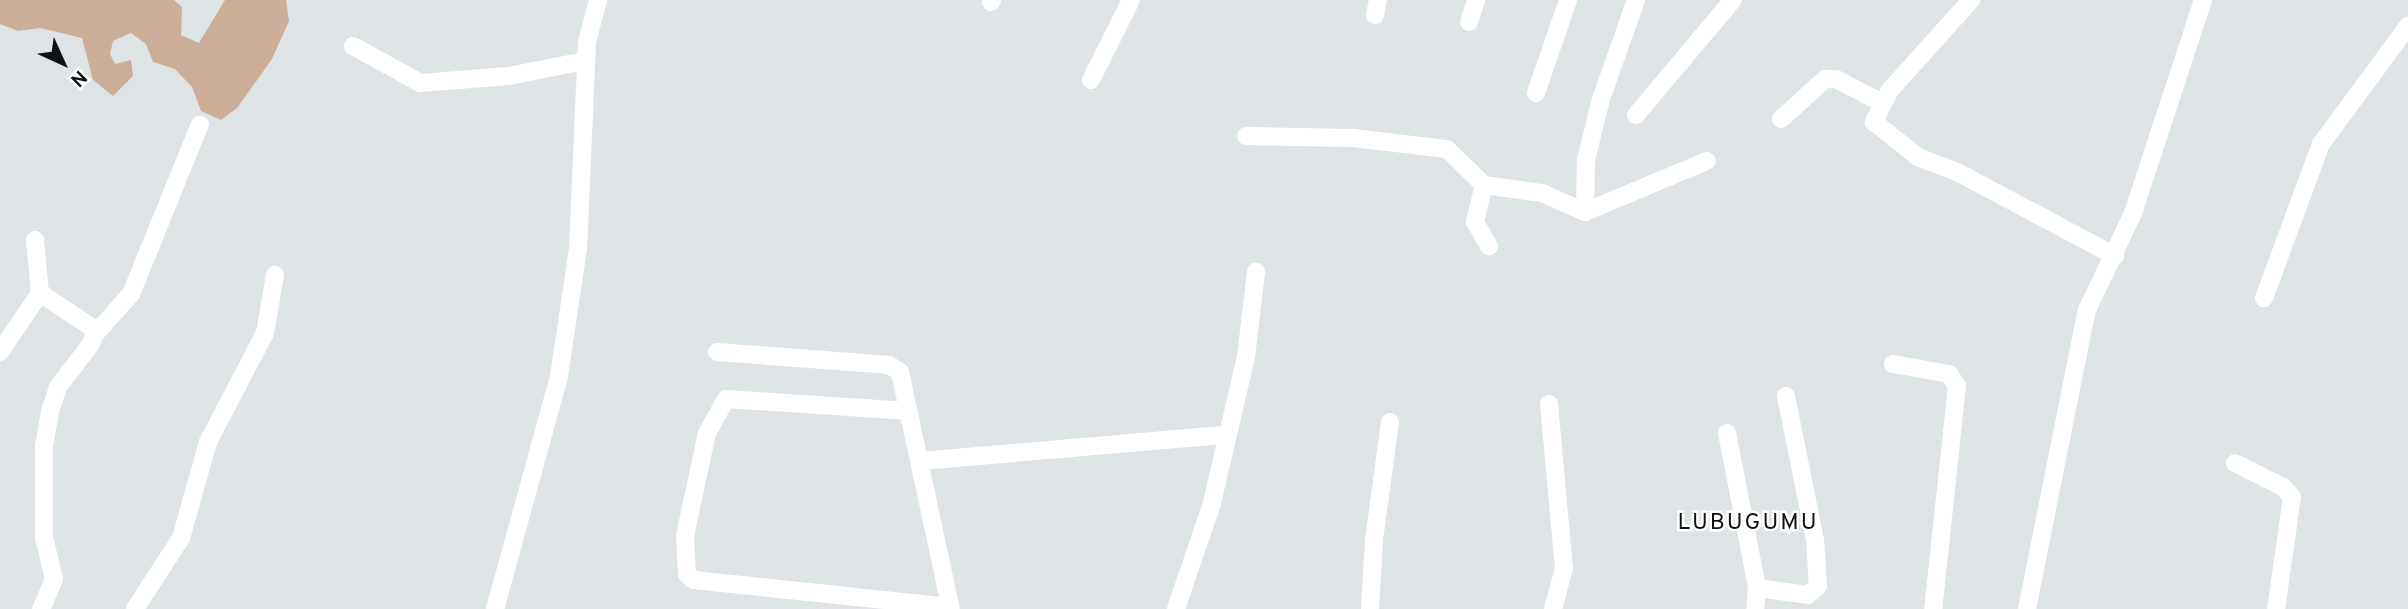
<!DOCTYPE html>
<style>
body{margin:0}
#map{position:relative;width:2408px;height:609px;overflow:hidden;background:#dee4e6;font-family:Overpass,sans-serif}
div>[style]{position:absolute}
.forest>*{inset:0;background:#cbad98}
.minor>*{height:18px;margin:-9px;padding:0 9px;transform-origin:9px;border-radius:9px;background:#fff}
span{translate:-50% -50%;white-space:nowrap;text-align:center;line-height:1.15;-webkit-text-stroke:5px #fff;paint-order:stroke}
.quarter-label{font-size:23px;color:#0f1212;letter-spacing:2px}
.north{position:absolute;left:28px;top:28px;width:70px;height:70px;-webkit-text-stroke:5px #fff;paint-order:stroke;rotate:135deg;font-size:19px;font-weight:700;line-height:28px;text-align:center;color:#0f1212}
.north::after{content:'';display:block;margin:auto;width:24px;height:32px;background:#0f1212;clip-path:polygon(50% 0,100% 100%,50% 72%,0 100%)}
</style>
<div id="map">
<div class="forest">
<i style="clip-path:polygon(0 0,174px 0,182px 7px,181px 35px,199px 43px,225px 0,286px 0,289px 21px,272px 59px,237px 108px,221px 120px,201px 111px,192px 87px,175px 69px,153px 62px,146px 44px,131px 33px,113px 41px,110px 54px,115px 64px,131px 60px,133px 76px,113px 96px,93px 80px,82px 38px,40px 28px,18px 31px,0 24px)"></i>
</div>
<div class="minor">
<i style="left:1971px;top:0;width:121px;rotate:132deg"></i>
<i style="left:1890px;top:90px;width:36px;rotate:117deg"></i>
<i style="left:1874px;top:122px;width:56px;rotate:38.5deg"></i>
<i style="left:1918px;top:157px;width:44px;rotate:21.3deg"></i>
<i style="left:1959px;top:173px;width:177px;rotate:28deg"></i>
<i style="left:991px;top:2px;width:2px;rotate:-63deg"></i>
<i style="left:1375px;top:15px;width:15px;rotate:-79deg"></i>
<i style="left:1469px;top:22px;width:23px;rotate:-72deg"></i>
<i style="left:353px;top:46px;width:77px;rotate:28.9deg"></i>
<i style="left:420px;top:83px;width:89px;rotate:-4.5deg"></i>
<i style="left:509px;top:76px;width:77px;rotate:-11.2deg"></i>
<i style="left:1091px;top:80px;width:89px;rotate:-63.4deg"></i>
<i style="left:1536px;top:93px;width:98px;rotate:-71deg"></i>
<i style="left:1636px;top:115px;width:150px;rotate:-49.9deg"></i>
<i style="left:1781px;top:119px;width:59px;rotate:-42.3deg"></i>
<i style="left:1825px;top:79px;width:11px"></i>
<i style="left:1836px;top:79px;width:52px;rotate:27.6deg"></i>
<i style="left:1246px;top:136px;width:107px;rotate:1.1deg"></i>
<i style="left:1353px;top:138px;width:95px;rotate:6.7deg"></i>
<i style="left:1447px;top:149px;width:52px;rotate:44.2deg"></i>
<i style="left:1484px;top:185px;width:59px;rotate:7.9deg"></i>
<i style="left:1542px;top:193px;width:47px;rotate:23.8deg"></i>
<i style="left:1585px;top:212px;width:132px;rotate:-22.7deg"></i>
<i style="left:1484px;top:185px;width:38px;rotate:104deg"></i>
<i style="left:1475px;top:222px;width:28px;rotate:60deg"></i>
<i style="left:1585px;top:212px;width:52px;rotate:-88.9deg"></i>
<i style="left:1586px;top:160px;width:63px;rotate:-76.2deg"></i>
<i style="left:1601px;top:99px;width:105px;rotate:-70.5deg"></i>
<i style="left:35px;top:240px;width:53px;rotate:84.6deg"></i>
<i style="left:40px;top:293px;width:67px;rotate:33.5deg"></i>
<i style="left:96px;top:330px;width:15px;rotate:110deg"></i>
<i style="left:91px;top:344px;width:54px;rotate:127.5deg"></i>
<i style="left:58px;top:387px;width:26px;rotate:108deg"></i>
<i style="left:50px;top:412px;width:34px;rotate:100deg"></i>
<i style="left:44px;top:445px;width:92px;rotate:90deg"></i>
<i style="left:44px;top:537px;width:43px;rotate:76.6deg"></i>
<i style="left:54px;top:579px;width:33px;rotate:113deg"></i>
<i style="left:2264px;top:298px;width:164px;rotate:-69.7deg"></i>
<i style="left:2321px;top:144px;width:147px;rotate:-53.6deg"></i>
<i style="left:96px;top:333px;width:52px;rotate:-48.1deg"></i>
<i style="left:131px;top:294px;width:183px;rotate:-67.9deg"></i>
<i style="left:0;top:352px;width:71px;rotate:-55.9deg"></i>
<i style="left:717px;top:352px;width:172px;rotate:4.3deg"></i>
<i style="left:889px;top:365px;width:13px;rotate:32deg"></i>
<i style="left:900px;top:372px;width:242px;rotate:77.9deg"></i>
<i style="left:1893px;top:364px;width:57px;rotate:10.1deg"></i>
<i style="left:1949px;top:374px;width:14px;rotate:56deg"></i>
<i style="left:1957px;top:386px;width:224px;rotate:96.1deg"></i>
<i style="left:1549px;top:404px;width:165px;rotate:84.8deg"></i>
<i style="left:1564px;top:568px;width:42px;rotate:105deg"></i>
<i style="left:908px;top:411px;width:182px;rotate:-176.2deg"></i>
<i style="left:726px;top:399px;width:39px;rotate:119deg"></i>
<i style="left:707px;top:433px;width:105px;rotate:102.1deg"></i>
<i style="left:685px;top:536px;width:38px;rotate:87deg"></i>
<i style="left:687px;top:574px;width:9px;rotate:41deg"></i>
<i style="left:694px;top:580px;width:257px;rotate:6deg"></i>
<i style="left:1727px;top:433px;width:158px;rotate:79deg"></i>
<i style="left:1757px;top:588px;width:21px;rotate:95deg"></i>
<i style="left:920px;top:461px;width:307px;rotate:-4.9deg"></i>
<i style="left:2235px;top:463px;width:54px;rotate:26.6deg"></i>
<i style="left:2283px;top:487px;width:13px;rotate:48deg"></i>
<i style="left:2292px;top:497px;width:113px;rotate:98.1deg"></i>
<i style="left:1757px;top:588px;width:51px;rotate:7.8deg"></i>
<i style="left:1808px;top:595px;width:13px;rotate:-42deg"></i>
<i style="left:1818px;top:586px;width:46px;rotate:-93.7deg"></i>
<i style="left:1815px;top:540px;width:147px;rotate:-101.4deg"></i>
<i style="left:135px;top:609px;width:85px;rotate:-57.1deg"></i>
<i style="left:181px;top:538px;width:100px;rotate:-74.3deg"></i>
<i style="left:208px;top:442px;width:123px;rotate:-62.4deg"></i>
<i style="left:265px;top:333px;width:59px;rotate:-80.2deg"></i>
<i style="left:495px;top:609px;width:242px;rotate:-74.6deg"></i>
<i style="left:559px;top:376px;width:128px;rotate:-81.5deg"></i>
<i style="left:578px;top:249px;width:207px;rotate:-87.5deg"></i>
<i style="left:587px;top:42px;width:43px;rotate:-75.3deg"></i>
<i style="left:1176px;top:609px;width:112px;rotate:-71.2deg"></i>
<i style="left:1212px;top:503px;width:150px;rotate:-76.9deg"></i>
<i style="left:1246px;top:357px;width:86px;rotate:-83.3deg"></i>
<i style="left:1370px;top:609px;width:69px;rotate:-86.7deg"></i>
<i style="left:1374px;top:540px;width:119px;rotate:-82.3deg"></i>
<i style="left:2027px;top:609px;width:305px;rotate:-78.7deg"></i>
<i style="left:2087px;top:310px;width:107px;rotate:-64.6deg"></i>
<i style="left:2133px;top:213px;width:224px;rotate:-71.8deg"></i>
</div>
<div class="quarter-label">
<span style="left:1748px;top:524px">LUBUGUMU</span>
</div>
<div class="north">N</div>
</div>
